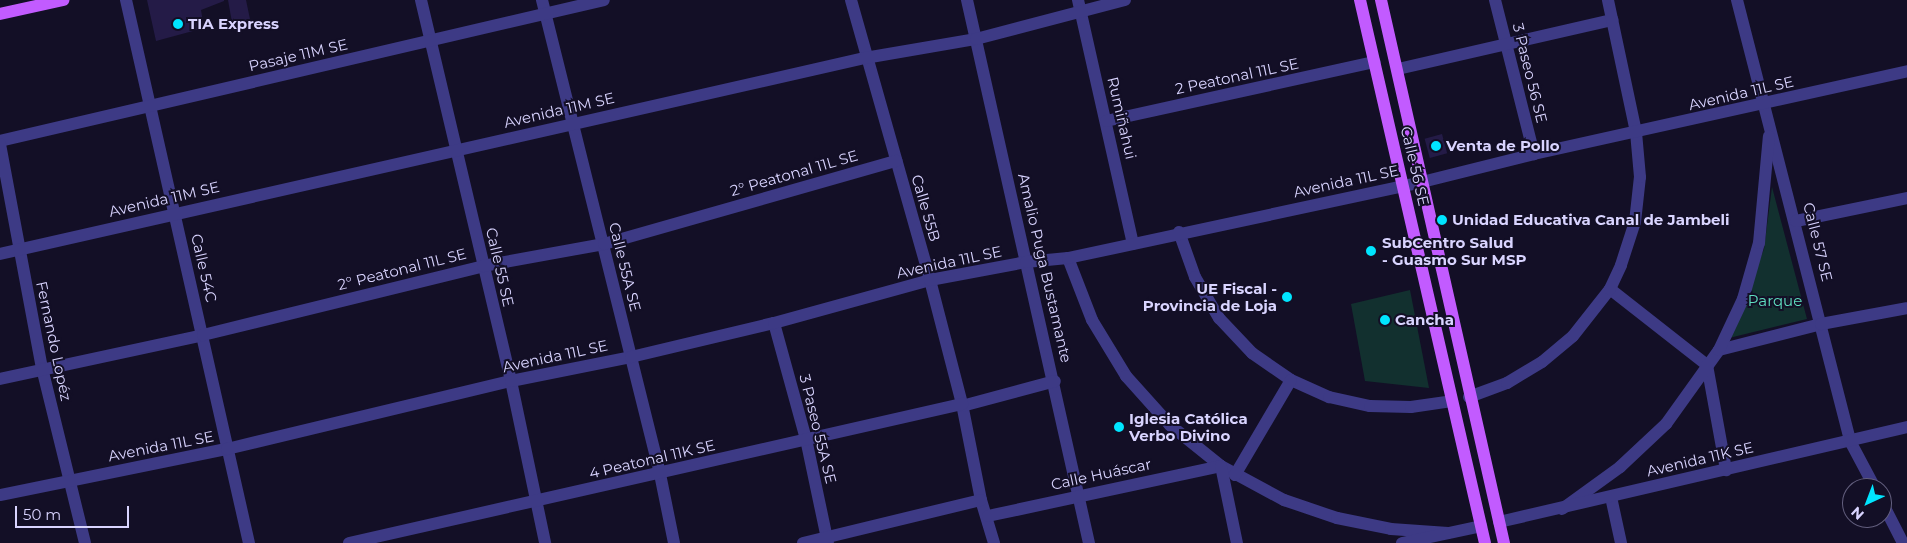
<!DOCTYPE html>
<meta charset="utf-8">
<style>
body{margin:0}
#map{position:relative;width:1907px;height:543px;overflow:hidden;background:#130f26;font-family:Montserrat,sans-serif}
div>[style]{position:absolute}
.green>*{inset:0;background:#12302f}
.building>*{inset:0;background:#241b47;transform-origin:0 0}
.minor>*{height:12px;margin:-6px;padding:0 6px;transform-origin:6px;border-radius:6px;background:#3d3a85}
.major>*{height:12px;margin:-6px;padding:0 6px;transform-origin:6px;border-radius:6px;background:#c25bff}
.dots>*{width:14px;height:14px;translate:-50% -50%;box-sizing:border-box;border:2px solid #130f26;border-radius:50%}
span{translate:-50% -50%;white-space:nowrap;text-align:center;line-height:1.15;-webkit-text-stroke:4px #130f26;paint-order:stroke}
.poi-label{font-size:15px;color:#d9d4ff;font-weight:700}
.left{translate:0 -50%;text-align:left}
.right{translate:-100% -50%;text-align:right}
.street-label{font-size:15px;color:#d9d4ff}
.park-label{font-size:15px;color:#5fe0c0}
.north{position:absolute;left:1842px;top:478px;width:50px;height:50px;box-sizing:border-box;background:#130f26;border:1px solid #625e7d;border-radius:50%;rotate:223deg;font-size:14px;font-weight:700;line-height:20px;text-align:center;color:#d9d4ff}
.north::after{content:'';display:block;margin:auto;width:18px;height:22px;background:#00e5ff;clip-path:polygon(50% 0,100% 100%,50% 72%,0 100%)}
.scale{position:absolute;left:15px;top:506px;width:114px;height:22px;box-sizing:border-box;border:2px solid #d9d4ff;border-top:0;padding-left:6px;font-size:15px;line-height:18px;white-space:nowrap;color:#d9d4ff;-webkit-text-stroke:4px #130f26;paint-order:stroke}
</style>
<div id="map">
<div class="green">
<i style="clip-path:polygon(1772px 187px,1807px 319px,1729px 338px,1764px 249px)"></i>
<i style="clip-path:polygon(1410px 290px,1429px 388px,1365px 381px,1351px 304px)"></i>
</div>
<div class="building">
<i style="clip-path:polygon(147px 0,224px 0,224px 1px,201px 10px,204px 28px,156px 41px)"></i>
<i style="clip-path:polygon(228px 0,246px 0,251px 24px,233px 28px)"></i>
<i style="left:1442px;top:134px;width:20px;height:18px;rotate:75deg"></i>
</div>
<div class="minor">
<i style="left:126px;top:0;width:557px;rotate:77.24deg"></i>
<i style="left:421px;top:0;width:391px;rotate:76.7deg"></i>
<i style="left:511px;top:381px;width:166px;rotate:78.1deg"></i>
<i style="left:542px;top:0;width:488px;rotate:76deg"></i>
<i style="left:660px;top:474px;width:70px;rotate:78.5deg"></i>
<i style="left:851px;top:0;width:291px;rotate:74.2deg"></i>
<i style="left:930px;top:280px;width:128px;rotate:75.5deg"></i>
<i style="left:962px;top:404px;width:98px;rotate:78.8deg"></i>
<i style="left:981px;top:500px;width:45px;rotate:73.2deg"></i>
<i style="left:967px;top:0;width:557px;rotate:77.34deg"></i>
<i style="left:1078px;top:0;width:250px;rotate:77.3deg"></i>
<i style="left:1495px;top:0;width:159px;rotate:75.8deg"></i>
<i style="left:1737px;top:0;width:455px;rotate:75.6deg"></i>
<i style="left:1850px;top:441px;width:53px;rotate:62deg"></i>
<i style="left:1398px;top:69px;width:220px;rotate:-12.9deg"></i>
<i style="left:1106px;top:121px;width:275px;rotate:-12.4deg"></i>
<i style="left:0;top:141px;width:620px;rotate:-13.14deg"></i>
<i style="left:0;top:144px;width:228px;rotate:79.4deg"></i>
<i style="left:42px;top:368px;width:180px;rotate:76.2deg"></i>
<i style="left:1796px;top:221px;width:113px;rotate:-11.7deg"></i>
<i style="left:1179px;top:232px;width:48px;rotate:70.4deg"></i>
<i style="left:1195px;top:277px;width:48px;rotate:59.7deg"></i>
<i style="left:1219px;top:318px;width:48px;rotate:46.7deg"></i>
<i style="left:1252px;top:353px;width:47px;rotate:34.7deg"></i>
<i style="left:1291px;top:380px;width:42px;rotate:24.1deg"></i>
<i style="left:1329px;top:397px;width:42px;rotate:12.4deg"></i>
<i style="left:1370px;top:406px;width:41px;rotate:1.4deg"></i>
<i style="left:1411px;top:407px;width:41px;rotate:-8.3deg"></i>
<i style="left:0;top:254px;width:887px;rotate:-12.77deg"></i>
<i style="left:865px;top:58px;width:113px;rotate:-9.7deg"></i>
<i style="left:976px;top:39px;width:154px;rotate:-14.7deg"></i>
<i style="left:1068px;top:258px;width:66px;rotate:68.8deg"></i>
<i style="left:1092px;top:320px;width:66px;rotate:58.7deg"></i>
<i style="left:1126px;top:376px;width:66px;rotate:48.1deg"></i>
<i style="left:1170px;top:425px;width:65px;rotate:38.8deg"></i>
<i style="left:1221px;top:466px;width:72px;rotate:28.4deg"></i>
<i style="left:1284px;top:500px;width:56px;rotate:18.8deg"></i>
<i style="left:1337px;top:518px;width:55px;rotate:11.5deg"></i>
<i style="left:1391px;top:529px;width:57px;rotate:4deg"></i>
<i style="left:1610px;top:289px;width:123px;rotate:38.1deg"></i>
<i style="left:1707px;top:365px;width:107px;rotate:79.7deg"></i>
<i style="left:774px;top:323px;width:120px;rotate:74.6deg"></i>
<i style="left:806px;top:439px;width:106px;rotate:78.1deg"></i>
<i style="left:1719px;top:350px;width:105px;rotate:-14.3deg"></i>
<i style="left:1821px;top:324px;width:87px;rotate:-10.5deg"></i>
<i style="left:0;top:379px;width:208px;rotate:-12.2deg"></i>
<i style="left:203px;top:335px;width:288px;rotate:-13.8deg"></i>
<i style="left:483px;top:266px;width:123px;rotate:-10.3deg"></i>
<i style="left:604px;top:244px;width:304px;rotate:-15.9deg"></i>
<i style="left:1469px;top:397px;width:40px;rotate:-20.2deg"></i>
<i style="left:1507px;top:383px;width:41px;rotate:-31deg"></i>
<i style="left:1542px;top:362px;width:40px;rotate:-40deg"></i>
<i style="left:1573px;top:336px;width:60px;rotate:-51.8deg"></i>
<i style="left:1610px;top:289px;width:26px;rotate:-65deg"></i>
<i style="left:1621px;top:265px;width:45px;rotate:-72deg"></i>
<i style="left:1635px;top:222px;width:45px;rotate:-83.7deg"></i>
<i style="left:1640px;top:177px;width:45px;rotate:-95.1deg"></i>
<i style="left:1636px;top:132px;width:135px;rotate:-102deg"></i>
<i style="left:962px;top:406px;width:96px;rotate:-15deg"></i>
<i style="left:1235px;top:475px;width:110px;rotate:-59.5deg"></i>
<i style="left:0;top:495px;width:232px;rotate:-11.5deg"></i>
<i style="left:227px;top:449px;width:292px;rotate:-13.5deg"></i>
<i style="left:511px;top:381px;width:122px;rotate:-11.3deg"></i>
<i style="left:631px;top:357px;width:147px;rotate:-13.4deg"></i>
<i style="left:774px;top:323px;width:162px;rotate:-15.4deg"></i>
<i style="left:930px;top:280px;width:98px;rotate:-10.6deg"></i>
<i style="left:1026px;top:262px;width:42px;rotate:-5.4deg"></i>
<i style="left:1068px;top:258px;width:362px;rotate:-12.1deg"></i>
<i style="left:1422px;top:182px;width:115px;rotate:-14deg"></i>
<i style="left:1534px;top:154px;width:382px;rotate:-12.5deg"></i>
<i style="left:1611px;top:497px;width:47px;rotate:77.7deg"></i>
<i style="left:1882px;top:502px;width:46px;rotate:62.9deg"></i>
<i style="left:1562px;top:509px;width:72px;rotate:-35.9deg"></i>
<i style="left:1620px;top:467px;width:63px;rotate:-43.1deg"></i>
<i style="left:1666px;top:424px;width:91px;rotate:-54.4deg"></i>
<i style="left:1719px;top:350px;width:56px;rotate:-64.8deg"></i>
<i style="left:1743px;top:299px;width:58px;rotate:-74.1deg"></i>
<i style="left:1759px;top:243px;width:107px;rotate:-84.7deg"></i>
<i style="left:988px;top:516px;width:238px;rotate:-12.1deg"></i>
<i style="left:1221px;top:466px;width:79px;rotate:78.3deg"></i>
<i style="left:1499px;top:522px;width:419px;rotate:-13.1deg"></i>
<i style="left:349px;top:543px;width:629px;rotate:-12.78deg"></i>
<i style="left:803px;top:543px;width:183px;rotate:-13.6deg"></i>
<i style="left:1402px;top:543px;width:81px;rotate:-12.1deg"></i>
</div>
<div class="major">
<i style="left:1360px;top:0;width:557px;rotate:77.04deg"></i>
<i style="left:1381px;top:0;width:557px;rotate:77.24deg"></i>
<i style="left:0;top:14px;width:65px;rotate:-12.5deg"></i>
</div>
<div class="dots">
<i style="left:178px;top:24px;background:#00e5ff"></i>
<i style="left:1436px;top:146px;background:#00e5ff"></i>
<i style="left:1442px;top:220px;background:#00e5ff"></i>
<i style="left:1371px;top:251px;background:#00e5ff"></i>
<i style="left:1287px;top:297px;background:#00e5ff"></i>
<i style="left:1385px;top:320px;background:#00e5ff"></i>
<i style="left:1119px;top:427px;background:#00e5ff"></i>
</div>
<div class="poi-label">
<span class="left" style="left:188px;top:24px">TIA Express</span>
<span class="left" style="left:1446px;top:146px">Venta de Pollo</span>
<span class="left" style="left:1452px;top:220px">Unidad Educativa Canal de Jambeli</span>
<span class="left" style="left:1382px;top:251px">SubCentro Salud<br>- Guasmo Sur MSP</span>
<span class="right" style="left:1277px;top:297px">UE Fiscal -<br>Provincia de Loja</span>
<span class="left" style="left:1395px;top:320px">Cancha</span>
<span class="left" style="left:1129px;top:427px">Iglesia Católica<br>Verbo Divino</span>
</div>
<div class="street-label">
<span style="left:298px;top:55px;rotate:-13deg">Pasaje 11M SE</span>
<span style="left:1530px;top:73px;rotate:76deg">3 Paseo 56 SE</span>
<span style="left:1237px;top:76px;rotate:-12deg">2 Peatonal 11L SE</span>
<span style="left:1741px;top:93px;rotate:-13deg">Avenida 11L SE</span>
<span style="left:559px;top:110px;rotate:-13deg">Avenida 11M SE</span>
<span style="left:1122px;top:118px;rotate:77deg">Rumiñahui</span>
<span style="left:1415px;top:166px;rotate:77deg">Calle 56 SE</span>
<span style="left:794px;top:173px;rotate:-16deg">2° Peatonal 11L SE</span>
<span style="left:1346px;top:181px;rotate:-12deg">Avenida 11L SE</span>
<span style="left:164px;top:199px;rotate:-13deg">Avenida 11M SE</span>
<span style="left:926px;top:208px;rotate:74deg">Calle 55B</span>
<span style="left:1818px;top:242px;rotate:76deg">Calle 57 SE</span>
<span style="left:949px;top:262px;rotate:-12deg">Avenida 11L SE</span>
<span style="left:500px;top:267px;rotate:77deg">Calle 55 SE</span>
<span style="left:625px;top:267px;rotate:76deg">Calle 55A SE</span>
<span style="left:204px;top:268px;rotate:77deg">Calle 54C</span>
<span style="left:1045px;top:268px;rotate:77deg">Amalio Puga Bustamante</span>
<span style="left:402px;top:269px;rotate:-14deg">2° Peatonal 11L SE</span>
<span style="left:54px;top:341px;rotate:78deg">Fernando Lopéz</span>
<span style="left:555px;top:356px;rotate:-12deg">Avenida 11L SE</span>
<span style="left:818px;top:429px;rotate:76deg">3 Paseo 55A SE</span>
<span style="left:161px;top:446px;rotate:-11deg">Avenida 11L SE</span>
<span style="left:652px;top:459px;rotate:-13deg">4 Peatonal 11K SE</span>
<span style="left:1700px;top:459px;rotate:-13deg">Avenida 11K SE</span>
<span style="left:1101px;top:474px;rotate:-12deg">Calle Huáscar</span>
</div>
<div class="park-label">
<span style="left:1775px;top:301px">Parque</span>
</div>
<div class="north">N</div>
<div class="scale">50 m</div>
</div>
